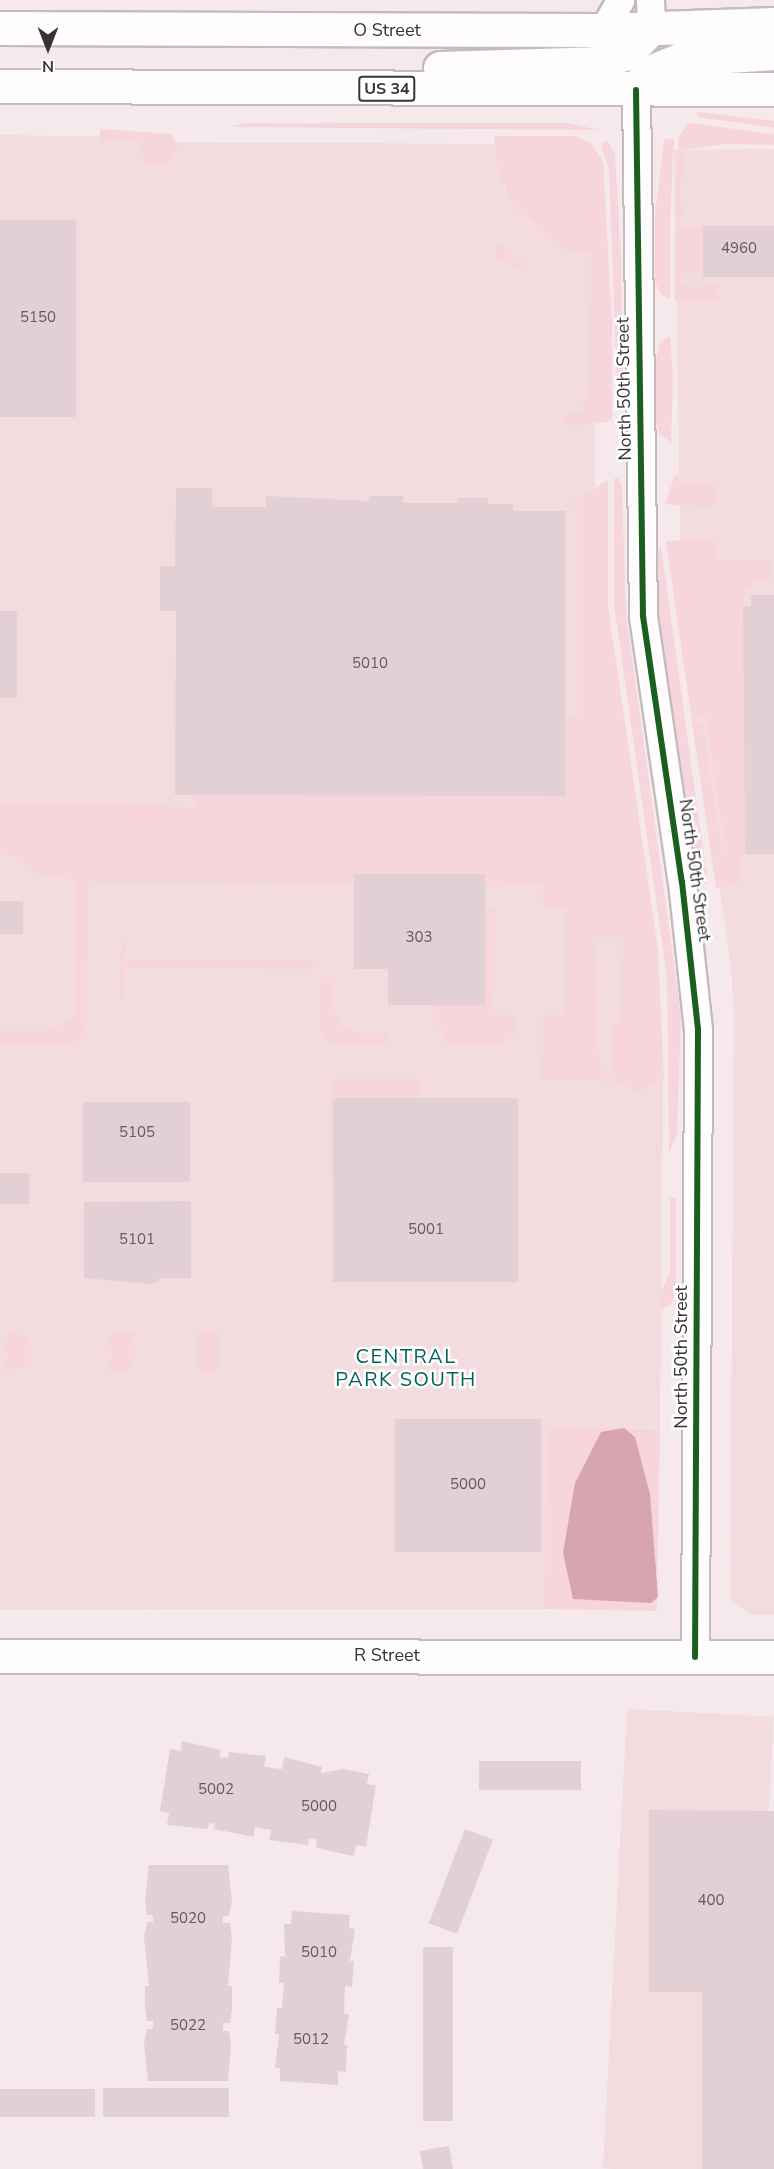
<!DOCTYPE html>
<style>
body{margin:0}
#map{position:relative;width:774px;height:2169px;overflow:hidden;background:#f5e9ec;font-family:"Nunito Sans",sans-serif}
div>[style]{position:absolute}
.built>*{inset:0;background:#f2dce0;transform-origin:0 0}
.green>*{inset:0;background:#f6d5dd;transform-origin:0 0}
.water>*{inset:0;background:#d7a5b2}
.building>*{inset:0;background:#e3d0d5;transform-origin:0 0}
.roads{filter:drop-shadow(2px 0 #c5bbbe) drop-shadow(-2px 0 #c5bbbe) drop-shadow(0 2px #c5bbbe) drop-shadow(0 -2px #c5bbbe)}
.minor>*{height:27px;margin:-13.5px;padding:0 13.5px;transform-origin:13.5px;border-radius:13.5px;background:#fefcfc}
.secondary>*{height:33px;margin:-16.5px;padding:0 16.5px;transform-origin:16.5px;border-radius:16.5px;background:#fefcfc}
.primary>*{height:33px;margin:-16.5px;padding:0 16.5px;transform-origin:16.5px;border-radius:16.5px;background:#fefcfc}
.cycleway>*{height:6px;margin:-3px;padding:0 3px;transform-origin:3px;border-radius:3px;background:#1b5e20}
span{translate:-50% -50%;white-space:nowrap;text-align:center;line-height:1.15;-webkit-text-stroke:5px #fff;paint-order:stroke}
.number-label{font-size:15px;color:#655a5d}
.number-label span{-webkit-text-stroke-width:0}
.shield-label span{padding:2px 4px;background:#fff;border:2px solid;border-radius:4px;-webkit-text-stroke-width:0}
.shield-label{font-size:16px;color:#3a3234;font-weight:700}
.street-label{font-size:18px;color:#3a3234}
.neighbourhood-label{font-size:20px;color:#006257;letter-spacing:1.5px}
.north{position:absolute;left:18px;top:18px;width:60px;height:60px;-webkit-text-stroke:4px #fff;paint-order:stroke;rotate:180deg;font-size:16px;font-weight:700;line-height:24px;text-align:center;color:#3a3234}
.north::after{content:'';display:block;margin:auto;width:21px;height:27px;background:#3a3234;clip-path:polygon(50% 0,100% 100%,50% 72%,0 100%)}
</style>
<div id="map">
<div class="built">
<i style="clip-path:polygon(0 135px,133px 137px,159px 142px,495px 144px,504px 188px,527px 220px,539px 229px,597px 243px,594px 597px,663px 1078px,660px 1428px,547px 1428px,546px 1609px,0 1610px)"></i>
<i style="clip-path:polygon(774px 149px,774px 1615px,752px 1615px,730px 1600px,734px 1016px,731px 967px,691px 693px,681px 589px,674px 150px)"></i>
<i style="left:627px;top:1709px;width:147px;height:460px;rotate:3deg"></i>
</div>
<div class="green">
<i style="clip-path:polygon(697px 112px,774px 121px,774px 128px,697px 117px)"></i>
<i style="clip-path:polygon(245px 123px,569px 123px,598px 130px,230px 127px)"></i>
<i style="clip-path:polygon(689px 123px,774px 134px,774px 145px,725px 144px,682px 150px,685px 164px,679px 191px,683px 217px,675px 218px,679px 137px)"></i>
<i style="clip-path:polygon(100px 129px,172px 134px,178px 149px,167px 165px,144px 166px,141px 142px,100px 142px)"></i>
<i style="clip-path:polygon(494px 136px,576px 136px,592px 144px,603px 161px,612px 322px,612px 419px,607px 422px,571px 426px,562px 418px,568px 413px,583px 413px,583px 400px,589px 400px,591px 254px,586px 250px,579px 254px,561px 249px,516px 209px,498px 174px)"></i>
<i style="clip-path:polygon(674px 138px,670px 223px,670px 300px,660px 293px,655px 282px,655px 215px,664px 140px)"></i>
<i style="clip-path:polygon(607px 140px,615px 155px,621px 257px,623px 393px,618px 412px,609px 171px,601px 145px)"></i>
<i style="clip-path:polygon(703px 226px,703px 272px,681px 274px,682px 284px,695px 288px,718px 284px,718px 301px,675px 301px,675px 227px)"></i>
<i style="clip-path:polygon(496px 246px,504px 246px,530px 269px,525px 271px,496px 258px)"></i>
<i style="clip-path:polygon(670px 336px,673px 375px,671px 443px,660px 434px,655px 419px,655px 365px,660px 342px)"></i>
<i style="clip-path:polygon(675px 475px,679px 475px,679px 482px,718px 483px,716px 504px,709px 507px,665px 504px)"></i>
<i style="clip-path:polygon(618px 477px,622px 486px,626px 613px,681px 1015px,677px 1134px,669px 1154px,667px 978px,614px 604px,614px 479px)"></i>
<i style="clip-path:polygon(evenodd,608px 480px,608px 606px,658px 949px,664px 1079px,638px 1093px,615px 1081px,542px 1080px,543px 1015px,565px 1015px,566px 907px,543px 907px,543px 883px,485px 887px,354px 874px,354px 883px,89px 882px,86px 1035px,70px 1045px,0 1045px,0 1031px,48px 1031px,74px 1017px,76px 880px,38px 875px,27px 868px,22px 858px,0 855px,0 803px,130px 803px,194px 808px,194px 795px,564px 796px,565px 717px,577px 716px,577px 509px,571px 504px,608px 480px,594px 937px,623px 938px,621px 1019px,611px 1031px,613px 1077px,603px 1074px,597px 1046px,594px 937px)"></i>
<i style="clip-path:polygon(evenodd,712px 539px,717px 544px,718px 560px,770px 560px,770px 581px,752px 582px,751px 589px,744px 590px,745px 854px,740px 856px,739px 885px,716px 888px,666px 541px,712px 539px,696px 716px,706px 717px,725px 850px,729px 854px,723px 853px,702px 723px,695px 723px,696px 716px)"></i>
<i style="clip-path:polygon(661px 546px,707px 878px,706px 885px,695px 872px,658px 613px,656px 553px)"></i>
<i style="clip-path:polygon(485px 908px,495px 909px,494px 1015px,516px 1015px,515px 1034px,499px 1046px,442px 1046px,443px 1031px,433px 1029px,433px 1005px)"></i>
<i style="clip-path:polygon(121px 938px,125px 940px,125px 960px,314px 960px,313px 969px,125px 968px,125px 997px,120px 1000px)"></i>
<i style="clip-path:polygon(320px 977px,334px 978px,333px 1010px,342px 1025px,359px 1033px,387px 1033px,387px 1045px,335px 1045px,324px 1040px,320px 1028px)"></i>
<i style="clip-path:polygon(331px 1079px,421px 1079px,421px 1098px,334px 1098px,333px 1178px,329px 1178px)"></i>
<i style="clip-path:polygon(670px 1198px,675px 1198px,676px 1204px,676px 1289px,672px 1303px,661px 1310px,661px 1292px,670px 1271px)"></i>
<i style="clip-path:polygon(12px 1331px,27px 1337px,32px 1354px,23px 1368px,2px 1371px,9px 1357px,1px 1348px)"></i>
<i style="clip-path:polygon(136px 1331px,128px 1349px,137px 1354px,128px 1371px,106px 1371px,113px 1354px,104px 1349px,114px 1332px)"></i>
<i style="left:198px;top:1332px;width:20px;height:39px"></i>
<i style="left:547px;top:1427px;width:113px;height:182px;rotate:1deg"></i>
</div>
<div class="water">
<i style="clip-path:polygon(624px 1428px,635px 1437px,650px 1494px,658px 1597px,651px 1603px,573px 1599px,563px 1553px,575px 1483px,601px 1432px)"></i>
</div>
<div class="building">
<i style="left:0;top:220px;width:76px;height:197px"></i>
<i style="left:703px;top:226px;width:71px;height:51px"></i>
<i style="clip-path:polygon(176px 488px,212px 488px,212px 507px,266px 507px,266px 496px,369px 501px,369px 496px,403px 496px,403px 503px,458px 503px,458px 498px,488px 498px,488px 504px,513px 504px,513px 511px,565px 511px,565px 796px,175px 795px,176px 611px,160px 611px,160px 566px,175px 566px)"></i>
<i style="clip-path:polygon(751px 595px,774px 595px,774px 854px,745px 854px,743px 606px,751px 606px)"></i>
<i style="left:0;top:611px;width:17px;height:87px"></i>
<i style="clip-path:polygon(354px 874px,485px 874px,485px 1005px,388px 1005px,388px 969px,354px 969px)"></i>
<i style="left:0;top:901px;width:23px;height:33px"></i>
<i style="left:333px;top:1098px;width:185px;height:184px"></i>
<i style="left:83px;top:1102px;width:107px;height:80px"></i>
<i style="left:0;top:1173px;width:29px;height:31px"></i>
<i style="clip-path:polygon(191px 1201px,191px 1278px,159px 1278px,159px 1281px,149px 1284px,84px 1278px,84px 1202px)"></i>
<i style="left:395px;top:1419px;width:146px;height:133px"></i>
<i style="clip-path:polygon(182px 1741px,221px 1750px,219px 1757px,228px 1758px,229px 1752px,266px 1756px,264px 1767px,282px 1769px,284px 1757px,322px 1767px,321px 1773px,343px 1769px,369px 1774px,367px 1784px,376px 1785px,366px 1847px,356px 1845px,354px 1856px,329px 1851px,316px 1847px,317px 1840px,309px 1838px,308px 1845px,269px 1840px,271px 1830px,255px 1827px,254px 1837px,214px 1829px,215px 1824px,209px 1823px,208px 1829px,167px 1825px,169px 1813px,160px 1811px,170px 1749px,181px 1751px)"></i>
<i style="left:479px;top:1761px;width:102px;height:29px"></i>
<i style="clip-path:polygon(649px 1810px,774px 1811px,774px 2169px,702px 2169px,702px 1992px,649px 1992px)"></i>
<i style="left:465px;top:1829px;width:30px;height:101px;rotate:21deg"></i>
<i style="clip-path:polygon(149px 1865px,228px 1865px,232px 1900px,229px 1916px,223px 1916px,223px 1923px,230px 1923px,232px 1937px,228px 1986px,232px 1986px,232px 2009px,230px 2023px,223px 2023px,223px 2031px,229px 2031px,231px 2045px,228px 2081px,148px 2081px,144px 2044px,147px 2029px,153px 2029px,153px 2021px,147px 2021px,145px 2007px,145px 1986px,149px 1986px,144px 1937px,147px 1922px,153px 1922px,153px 1915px,147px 1915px,145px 1899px)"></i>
<i style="clip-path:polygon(292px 1911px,350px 1915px,349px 1928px,355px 1929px,350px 1961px,354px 1961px,352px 1987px,345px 1986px,344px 2014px,349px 2014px,344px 2045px,347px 2045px,346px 2072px,338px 2071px,338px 2085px,280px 2081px,280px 2068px,275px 2068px,279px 2034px,275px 2034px,277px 2008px,282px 2008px,283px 1994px,284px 1983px,279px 1983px,280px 1956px,285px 1957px,284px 1924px,291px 1924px)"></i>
<i style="left:423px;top:1947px;width:30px;height:174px"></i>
<i style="left:103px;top:2088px;width:126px;height:29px"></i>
<i style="left:0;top:2089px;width:95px;height:28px"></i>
<i style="clip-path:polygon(449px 2146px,453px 2169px,423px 2169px,420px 2151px)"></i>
</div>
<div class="roads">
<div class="minor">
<i style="left:650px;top:0;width:28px;rotate:88deg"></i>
<i style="left:603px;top:30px;width:34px;rotate:-60deg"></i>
<i style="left:636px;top:90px;width:526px;rotate:89.24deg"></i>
<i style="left:643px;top:616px;width:269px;rotate:81.7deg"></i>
<i style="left:682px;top:882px;width:149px;rotate:83.8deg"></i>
<i style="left:698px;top:1030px;width:627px;rotate:90.27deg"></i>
</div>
<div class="secondary">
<i style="left:0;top:1656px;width:774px;rotate:0.07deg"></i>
</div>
<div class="primary">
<i style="left:0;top:28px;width:603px;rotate:0.19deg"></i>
<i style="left:603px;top:30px;width:171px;rotate:-2deg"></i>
<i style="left:440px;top:68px;width:155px;rotate:-1.8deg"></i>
<i style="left:595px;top:63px;width:34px;rotate:-17deg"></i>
<i style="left:627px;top:53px;width:35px;rotate:-46deg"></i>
<i style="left:0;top:86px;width:774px;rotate:0.22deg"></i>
<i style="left:636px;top:90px;width:21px;rotate:-55deg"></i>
<i style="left:648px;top:73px;width:36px;rotate:-23deg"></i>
<i style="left:681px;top:59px;width:93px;rotate:-3.7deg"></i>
</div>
</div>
<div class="cycleway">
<i style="left:636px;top:90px;width:526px;rotate:89.24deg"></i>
<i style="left:643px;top:616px;width:269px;rotate:81.7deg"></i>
<i style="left:682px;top:882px;width:149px;rotate:83.8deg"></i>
<i style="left:698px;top:1030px;width:627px;rotate:90.27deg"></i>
</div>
<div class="number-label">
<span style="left:739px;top:249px">4960</span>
<span style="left:38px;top:318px">5150</span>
<span style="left:370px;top:664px">5010</span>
<span style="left:419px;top:938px">303</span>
<span style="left:137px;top:1133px">5105</span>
<span style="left:426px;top:1230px">5001</span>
<span style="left:137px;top:1240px">5101</span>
<span style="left:468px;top:1485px">5000</span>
<span style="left:216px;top:1790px">5002</span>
<span style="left:319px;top:1807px">5000</span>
<span style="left:711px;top:1901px">400</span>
<span style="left:188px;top:1919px">5020</span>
<span style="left:319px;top:1953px">5010</span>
<span style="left:188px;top:2026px">5022</span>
<span style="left:311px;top:2040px">5012</span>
</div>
<div class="shield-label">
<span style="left:387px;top:89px">US 34</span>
</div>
<div class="street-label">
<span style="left:387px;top:30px">O Street</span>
<span style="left:624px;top:389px;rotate:-91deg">North 50th Street</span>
<span style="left:695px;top:870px;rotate:82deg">North 50th Street</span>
<span style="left:681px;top:1357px;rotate:-90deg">North 50th Street</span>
<span style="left:387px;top:1655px">R Street</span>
</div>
<div class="neighbourhood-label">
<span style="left:406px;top:1368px">CENTRAL<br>PARK SOUTH</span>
</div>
<div class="north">N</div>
</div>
